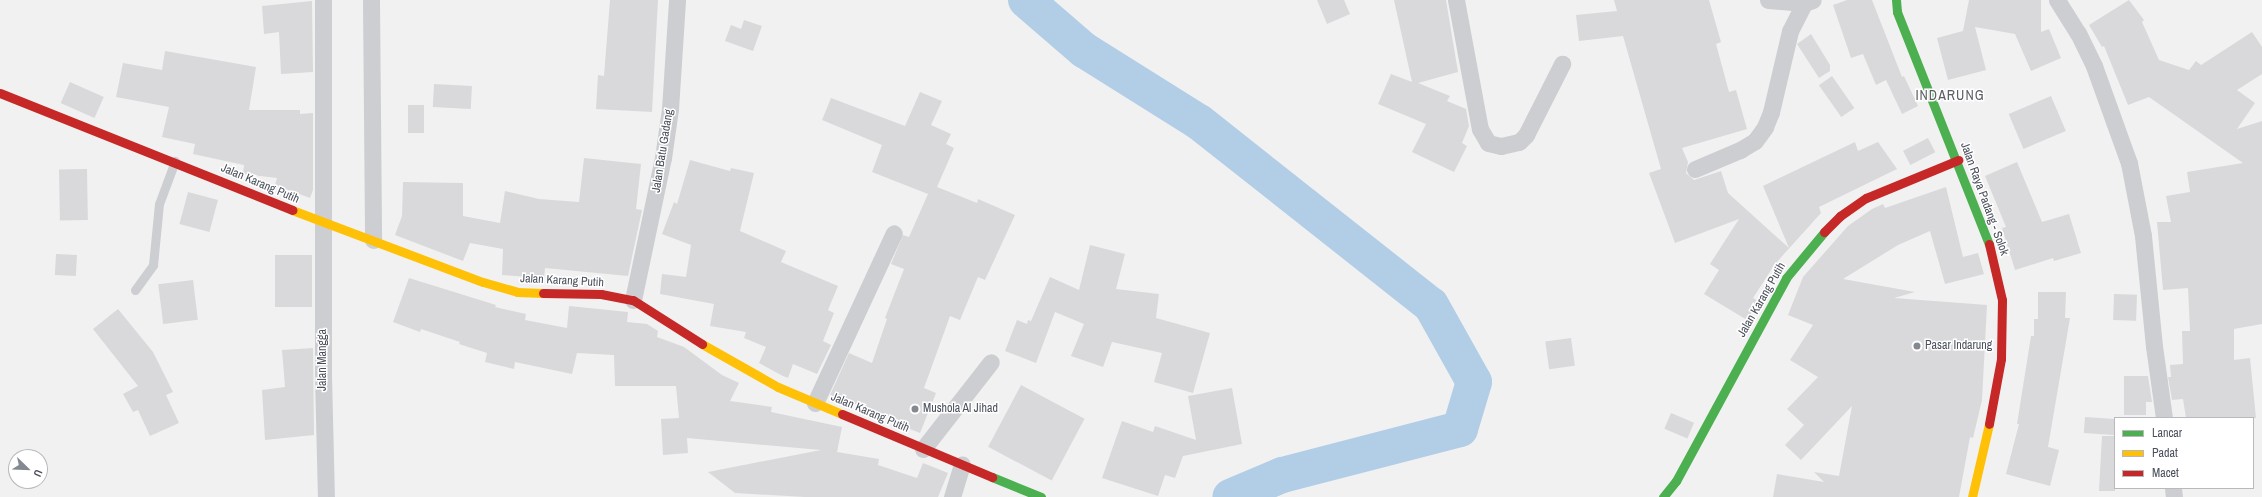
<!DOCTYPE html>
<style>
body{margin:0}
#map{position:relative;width:2262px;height:497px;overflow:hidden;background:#f1f1f1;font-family:"Archivo Narrow",sans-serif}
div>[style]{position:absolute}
.river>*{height:36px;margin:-18px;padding:0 18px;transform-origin:18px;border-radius:18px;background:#b2cee6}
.building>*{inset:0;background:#d9d9db;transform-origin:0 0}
.lane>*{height:9px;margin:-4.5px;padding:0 4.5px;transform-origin:4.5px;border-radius:4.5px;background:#cdced1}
.street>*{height:17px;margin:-8.5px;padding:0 8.5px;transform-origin:8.5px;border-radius:8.5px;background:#cdced1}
.fast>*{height:9px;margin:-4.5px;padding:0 4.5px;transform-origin:4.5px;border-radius:4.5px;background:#4caf50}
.slow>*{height:9px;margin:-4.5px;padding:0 4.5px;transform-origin:4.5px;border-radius:4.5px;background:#ffc107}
.jam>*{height:9px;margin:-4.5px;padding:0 4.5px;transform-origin:4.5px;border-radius:4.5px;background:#c62828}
.dots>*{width:11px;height:11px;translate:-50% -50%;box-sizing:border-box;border:2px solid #fff;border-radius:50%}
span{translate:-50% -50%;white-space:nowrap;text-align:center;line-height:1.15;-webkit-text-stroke:3px #fff;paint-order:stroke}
.street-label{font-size:12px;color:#4a4f5b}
.poi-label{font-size:12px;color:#4a4f5b}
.left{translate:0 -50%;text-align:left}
.quarter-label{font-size:14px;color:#5d5f64;letter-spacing:1px}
.legend{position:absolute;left:2114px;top:417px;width:140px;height:72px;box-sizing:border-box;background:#fff;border:1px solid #b7b9bd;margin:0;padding:5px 7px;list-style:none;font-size:12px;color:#4a4f5b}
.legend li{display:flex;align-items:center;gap:8px;height:20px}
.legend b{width:20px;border:1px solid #b7b9bd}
.north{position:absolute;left:8px;top:449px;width:40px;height:40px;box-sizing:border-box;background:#fff;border:1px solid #b7b9bd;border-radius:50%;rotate:113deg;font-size:11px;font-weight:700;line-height:16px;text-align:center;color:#4a4f5b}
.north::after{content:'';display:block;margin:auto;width:14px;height:18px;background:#848890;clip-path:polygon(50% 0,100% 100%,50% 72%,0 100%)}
</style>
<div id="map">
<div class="river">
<i style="left:1026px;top:0;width:77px;rotate:40.8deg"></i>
<i style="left:1084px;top:50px;width:136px;rotate:32.1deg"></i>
<i style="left:1199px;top:122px;width:295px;rotate:38.3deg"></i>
<i style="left:1431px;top:305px;width:88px;rotate:60.8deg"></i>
<i style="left:1474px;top:382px;width:49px;rotate:106.6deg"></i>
<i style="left:1460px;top:429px;width:184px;rotate:165.5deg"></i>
<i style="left:1282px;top:475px;width:56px;rotate:157.1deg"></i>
</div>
<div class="building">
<i style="clip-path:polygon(610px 0,658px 0,652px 112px,596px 109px,598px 75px,604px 76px)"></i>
<i style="clip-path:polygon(1317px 0,1344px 0,1350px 14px,1327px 24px)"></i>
<i style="clip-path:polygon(1394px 0,1446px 0,1458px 72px,1418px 83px,1450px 96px,1447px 101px,1466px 109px,1469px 126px,1462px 143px,1467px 146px,1454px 172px,1412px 152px,1426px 124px,1378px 104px,1391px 74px,1412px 82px)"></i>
<i style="clip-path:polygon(1614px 0,1709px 0,1721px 42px,1716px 44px,1729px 92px,1736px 90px,1747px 129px,1682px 148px,1688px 162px,1686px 173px,1694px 180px,1721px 171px,1728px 193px,1789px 248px,1763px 186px,1855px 142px,1858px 151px,1878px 142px,1897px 169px,1819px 207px,1821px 213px,1775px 264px,1753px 298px,1758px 301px,1747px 320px,1704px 294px,1719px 270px,1710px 264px,1739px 219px,1675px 243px,1649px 173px,1661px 169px,1623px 36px,1579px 41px,1576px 15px,1617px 11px)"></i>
<i style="clip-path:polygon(1847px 0,1872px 0,1902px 77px,1904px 76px,1918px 106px,1902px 114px,1886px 80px,1876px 85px,1863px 54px,1851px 58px,1833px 5px)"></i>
<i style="clip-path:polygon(1969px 0,2041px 0,2041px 32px,2049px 29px,2061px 58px,2031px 71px,2015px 34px,1975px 27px,1986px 70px,1948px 80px,1937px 38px,1963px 31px)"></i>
<i style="clip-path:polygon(2129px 0,2144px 20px,2142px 22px,2159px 60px,2189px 70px,2196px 61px,2201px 65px,2252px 32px,2262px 47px,2262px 74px,2237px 90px,2255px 103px,2237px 129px,2262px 121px,2262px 324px,2234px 329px,2234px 360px,2250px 358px,2256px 418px,2186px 418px,2183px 399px,2172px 400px,2168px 377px,2171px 377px,2170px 365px,2183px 364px,2182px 331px,2190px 331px,2188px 288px,2163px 290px,2157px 222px,2171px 222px,2166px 196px,2190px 192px,2187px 172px,2243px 163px,2149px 97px,2128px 105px,2104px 46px,2102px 47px,2089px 25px)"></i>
<i style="clip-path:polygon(312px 1px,313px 72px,281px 74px,279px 32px,264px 34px,262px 6px)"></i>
<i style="clip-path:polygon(744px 20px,762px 26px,753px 51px,725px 41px,731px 25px,741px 29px)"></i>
<i style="clip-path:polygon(1811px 34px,1830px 65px,1830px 71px,1819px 78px,1797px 44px)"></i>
<i style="clip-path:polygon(165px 51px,256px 67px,249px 110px,300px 110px,300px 114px,313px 113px,313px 190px,310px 198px,275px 185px,277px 178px,243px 174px,244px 165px,193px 154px,195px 144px,162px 137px,169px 107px,116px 97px,123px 63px,162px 70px)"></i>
<i style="left:1832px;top:76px;width:39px;height:16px;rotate:55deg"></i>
<i style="left:70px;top:82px;width:37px;height:23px;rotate:24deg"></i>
<i style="left:434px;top:84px;width:38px;height:23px;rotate:3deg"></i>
<i style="clip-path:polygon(920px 92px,942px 101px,931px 125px,951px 134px,946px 144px,954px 148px,937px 187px,977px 203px,978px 199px,1015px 215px,985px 280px,978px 277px,960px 320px,950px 316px,924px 388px,936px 393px,920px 433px,895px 423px,897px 419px,830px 395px,849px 353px,872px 363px,887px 319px,885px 318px,904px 269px,891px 264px,903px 235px,909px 237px,928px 194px,872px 172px,882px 145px,822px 120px,831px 98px,905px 126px)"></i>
<i style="left:2051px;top:96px;width:38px;height:46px;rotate:67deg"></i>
<i style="left:408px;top:105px;width:16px;height:28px"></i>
<i style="left:1928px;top:138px;width:16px;height:28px;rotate:63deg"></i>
<i style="clip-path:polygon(584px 158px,641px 164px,636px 209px,642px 210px,628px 276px,545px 268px,544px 278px,502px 275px,503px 249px,470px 243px,463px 261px,395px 235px,402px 216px,403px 182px,463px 183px,463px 216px,500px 223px,505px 191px,539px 199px,579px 202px)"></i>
<i style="clip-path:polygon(690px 160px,730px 171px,731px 168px,754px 173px,740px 231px,786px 251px,781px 262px,838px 286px,828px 310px,834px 313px,823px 341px,831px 345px,817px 374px,793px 364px,788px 378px,783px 376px,759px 363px,766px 347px,744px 338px,746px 332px,710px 326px,714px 304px,660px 294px,662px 274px,686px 277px,691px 245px,662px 234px,674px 202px,677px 204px)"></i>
<i style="clip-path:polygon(2017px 162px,2042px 222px,2069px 214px,2081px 253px,2054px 261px,2053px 258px,2015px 270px,2002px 228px,2006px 227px,1985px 176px)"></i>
<i style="left:87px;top:169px;width:51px;height:28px;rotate:89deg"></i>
<i style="clip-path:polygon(1946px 187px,1963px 257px,1978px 253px,1984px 274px,1945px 284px,1930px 231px,1898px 245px,1843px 279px,1915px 292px,1894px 298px,1987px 305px,1982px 400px,1973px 438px,1970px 437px,1959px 497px,1773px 497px,1777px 474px,1824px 482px,1814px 472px,1839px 476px,1852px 406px,1801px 460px,1785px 445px,1804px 425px,1787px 409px,1818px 377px,1790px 360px,1813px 325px,1788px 315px,1803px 277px,1848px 226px,1872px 209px,1883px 204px,1885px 208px)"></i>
<i style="left:188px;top:192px;width:31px;height:33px;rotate:15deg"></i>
<i style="clip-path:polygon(1090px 245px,1125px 254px,1116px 289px,1159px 294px,1156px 318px,1210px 333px,1193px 393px,1154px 382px,1162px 353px,1112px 342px,1103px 367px,1071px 356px,1084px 324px,1055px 312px,1036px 363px,1005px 351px,1017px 320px,1027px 324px,1028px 320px,1031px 321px,1050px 277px,1079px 290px)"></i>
<i style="left:56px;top:254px;width:21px;height:21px;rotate:3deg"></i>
<i style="left:275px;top:255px;width:37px;height:52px"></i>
<i style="clip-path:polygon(409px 278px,496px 305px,495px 307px,526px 314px,525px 320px,567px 328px,569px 306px,628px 312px,627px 322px,647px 324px,658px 331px,657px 337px,684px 347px,722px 375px,739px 383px,730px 401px,772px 407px,771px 412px,842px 427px,837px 452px,879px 459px,878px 465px,917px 478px,923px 463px,948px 473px,938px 497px,805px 497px,735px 493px,708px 472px,821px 450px,687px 438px,688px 453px,663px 455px,661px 419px,679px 418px,676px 386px,615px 386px,614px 355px,577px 353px,572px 374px,515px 362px,514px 369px,485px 362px,487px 353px,459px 344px,460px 342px,421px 329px,420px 332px,393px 322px)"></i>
<i style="left:193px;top:280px;width:40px;height:35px;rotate:83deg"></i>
<i style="clip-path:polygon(2038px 292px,2066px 292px,2065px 318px,2070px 318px,2048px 447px,2059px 450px,2050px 486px,2006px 474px,2019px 424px,2017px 424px,2031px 336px,2034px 336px,2034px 319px,2038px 319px)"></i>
<i style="left:2114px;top:294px;width:23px;height:26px;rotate:2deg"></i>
<i style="clip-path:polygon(118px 309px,153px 352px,173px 392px,166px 395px,179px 423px,150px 436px,138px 410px,133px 412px,123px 394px,138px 386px,93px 329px)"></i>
<i style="left:1571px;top:338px;width:28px;height:26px;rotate:82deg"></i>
<i style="clip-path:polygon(313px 348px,314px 435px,265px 440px,262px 390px,285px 387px,282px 350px)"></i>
<i style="clip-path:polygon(2124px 376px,2148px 376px,2152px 402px,2146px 402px,2146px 415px,2124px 415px)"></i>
<i style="left:1021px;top:385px;width:72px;height:70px;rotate:28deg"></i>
<i style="clip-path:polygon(1232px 388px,1242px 444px,1183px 456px,1175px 478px,1165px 475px,1158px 496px,1102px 478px,1122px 421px,1153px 432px,1155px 426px,1196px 440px,1188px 396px)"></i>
<i style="left:1671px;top:413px;width:25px;height:17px;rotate:23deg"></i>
<i style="left:2085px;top:417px;width:30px;height:16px;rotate:4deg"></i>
<i style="clip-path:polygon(2102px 436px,2115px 436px,2115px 491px,2099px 491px)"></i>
</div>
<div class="lane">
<i style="left:135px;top:290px;width:31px;rotate:-54deg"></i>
<i style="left:153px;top:265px;width:61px;rotate:-84.4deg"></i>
<i style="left:159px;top:204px;width:46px;rotate:-69.6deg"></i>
</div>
<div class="street">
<i style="left:323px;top:0;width:376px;rotate:90deg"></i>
<i style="left:323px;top:376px;width:121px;rotate:88.6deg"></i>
<i style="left:371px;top:0;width:240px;rotate:89.5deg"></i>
<i style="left:1456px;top:0;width:131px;rotate:79.5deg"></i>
<i style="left:1480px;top:129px;width:16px;rotate:60deg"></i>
<i style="left:1488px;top:143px;width:13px;rotate:13deg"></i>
<i style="left:1501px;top:146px;width:18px;rotate:-13deg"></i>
<i style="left:1519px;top:142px;width:10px;rotate:-45deg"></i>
<i style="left:1526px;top:135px;width:80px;rotate:-63.1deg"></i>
<i style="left:1768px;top:0;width:36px;rotate:5deg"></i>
<i style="left:1804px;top:3px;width:9px;rotate:-18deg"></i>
<i style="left:2057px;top:0;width:39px;rotate:58deg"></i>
<i style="left:2078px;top:33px;width:37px;rotate:64deg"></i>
<i style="left:2094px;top:66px;width:103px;rotate:70.2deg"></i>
<i style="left:2129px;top:163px;width:74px;rotate:79.1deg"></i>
<i style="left:2143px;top:236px;width:111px;rotate:84.3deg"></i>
<i style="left:2154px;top:346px;width:73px;rotate:82.1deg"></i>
<i style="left:1695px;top:169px;width:49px;rotate:-22.9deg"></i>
<i style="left:1740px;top:150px;width:17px;rotate:-31deg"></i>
<i style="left:1755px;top:141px;width:17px;rotate:-54deg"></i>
<i style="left:1765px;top:127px;width:16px;rotate:-68deg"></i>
<i style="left:1771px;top:112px;width:83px;rotate:-76.8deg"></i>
<i style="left:1790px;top:31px;width:31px;rotate:-63deg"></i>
<i style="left:633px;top:300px;width:145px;rotate:-78.1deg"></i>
<i style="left:663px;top:158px;width:49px;rotate:-81.9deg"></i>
<i style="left:670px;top:109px;width:109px;rotate:-86.3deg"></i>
<i style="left:815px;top:403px;width:187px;rotate:-65.1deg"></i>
<i style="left:923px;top:449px;width:110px;rotate:-52deg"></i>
<i style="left:2173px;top:488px;width:9px;rotate:84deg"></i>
<i style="left:952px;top:497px;width:34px;rotate:-73deg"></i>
</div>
<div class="fast">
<i style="left:1896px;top:0;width:12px;rotate:85deg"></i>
<i style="left:1897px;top:12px;width:250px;rotate:68.4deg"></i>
<i style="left:992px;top:477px;width:53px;rotate:22.2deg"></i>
<i style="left:1663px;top:497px;width:21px;rotate:-51deg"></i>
<i style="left:1676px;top:481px;width:231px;rotate:-61.5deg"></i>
<i style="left:1786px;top:278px;width:60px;rotate:-50.4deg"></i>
</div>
<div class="slow">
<i style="left:292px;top:210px;width:204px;rotate:20.7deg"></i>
<i style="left:483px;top:282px;width:35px;rotate:16deg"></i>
<i style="left:517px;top:292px;width:26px;rotate:2deg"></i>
<i style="left:702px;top:344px;width:87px;rotate:29.5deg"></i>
<i style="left:778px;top:387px;width:69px;rotate:22.9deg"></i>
<i style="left:1972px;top:497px;width:75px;rotate:-76.9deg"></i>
</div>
<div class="jam">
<i style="left:0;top:93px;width:315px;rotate:21.8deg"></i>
<i style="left:1824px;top:232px;width:23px;rotate:-45deg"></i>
<i style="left:1840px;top:216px;width:32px;rotate:-35deg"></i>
<i style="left:1866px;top:198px;width:100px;rotate:-22.4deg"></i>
<i style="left:1989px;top:244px;width:57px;rotate:76.9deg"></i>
<i style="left:2002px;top:300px;width:59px;rotate:91deg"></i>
<i style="left:2001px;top:359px;width:66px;rotate:100.5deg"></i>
<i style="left:543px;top:293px;width:58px;rotate:1deg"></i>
<i style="left:601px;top:294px;width:33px;rotate:11deg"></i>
<i style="left:633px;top:300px;width:82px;rotate:32.5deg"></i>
<i style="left:842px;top:414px;width:163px;rotate:22.8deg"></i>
</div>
<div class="dots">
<i style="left:1917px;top:346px;background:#848890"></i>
<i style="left:915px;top:409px;background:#848890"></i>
</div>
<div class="street-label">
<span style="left:663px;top:151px;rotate:-81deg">Jalan Batu Gadang</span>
<span style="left:260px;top:184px;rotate:23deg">Jalan Karang Putih</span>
<span style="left:1984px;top:199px;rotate:70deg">Jalan Raya Padang - Solok</span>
<span style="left:562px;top:281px;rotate:3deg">Jalan Karang Putih</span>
<span style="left:1762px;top:300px;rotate:-60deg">Jalan Karang Putih</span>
<span style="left:323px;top:360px;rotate:-90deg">Jalan Mangga</span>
<span style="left:870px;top:413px;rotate:23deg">Jalan Karang Putih</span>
</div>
<div class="poi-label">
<span class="left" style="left:1925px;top:346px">Pasar Indarung</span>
<span class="left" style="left:923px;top:409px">Mushola Al Jihad</span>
</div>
<div class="quarter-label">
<span style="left:1950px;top:95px">INDARUNG</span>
</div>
<ul class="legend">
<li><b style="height:5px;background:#4caf50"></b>Lancar</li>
<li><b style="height:5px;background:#ffc107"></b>Padat</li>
<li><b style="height:5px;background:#c62828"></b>Macet</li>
</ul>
<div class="north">U</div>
</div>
